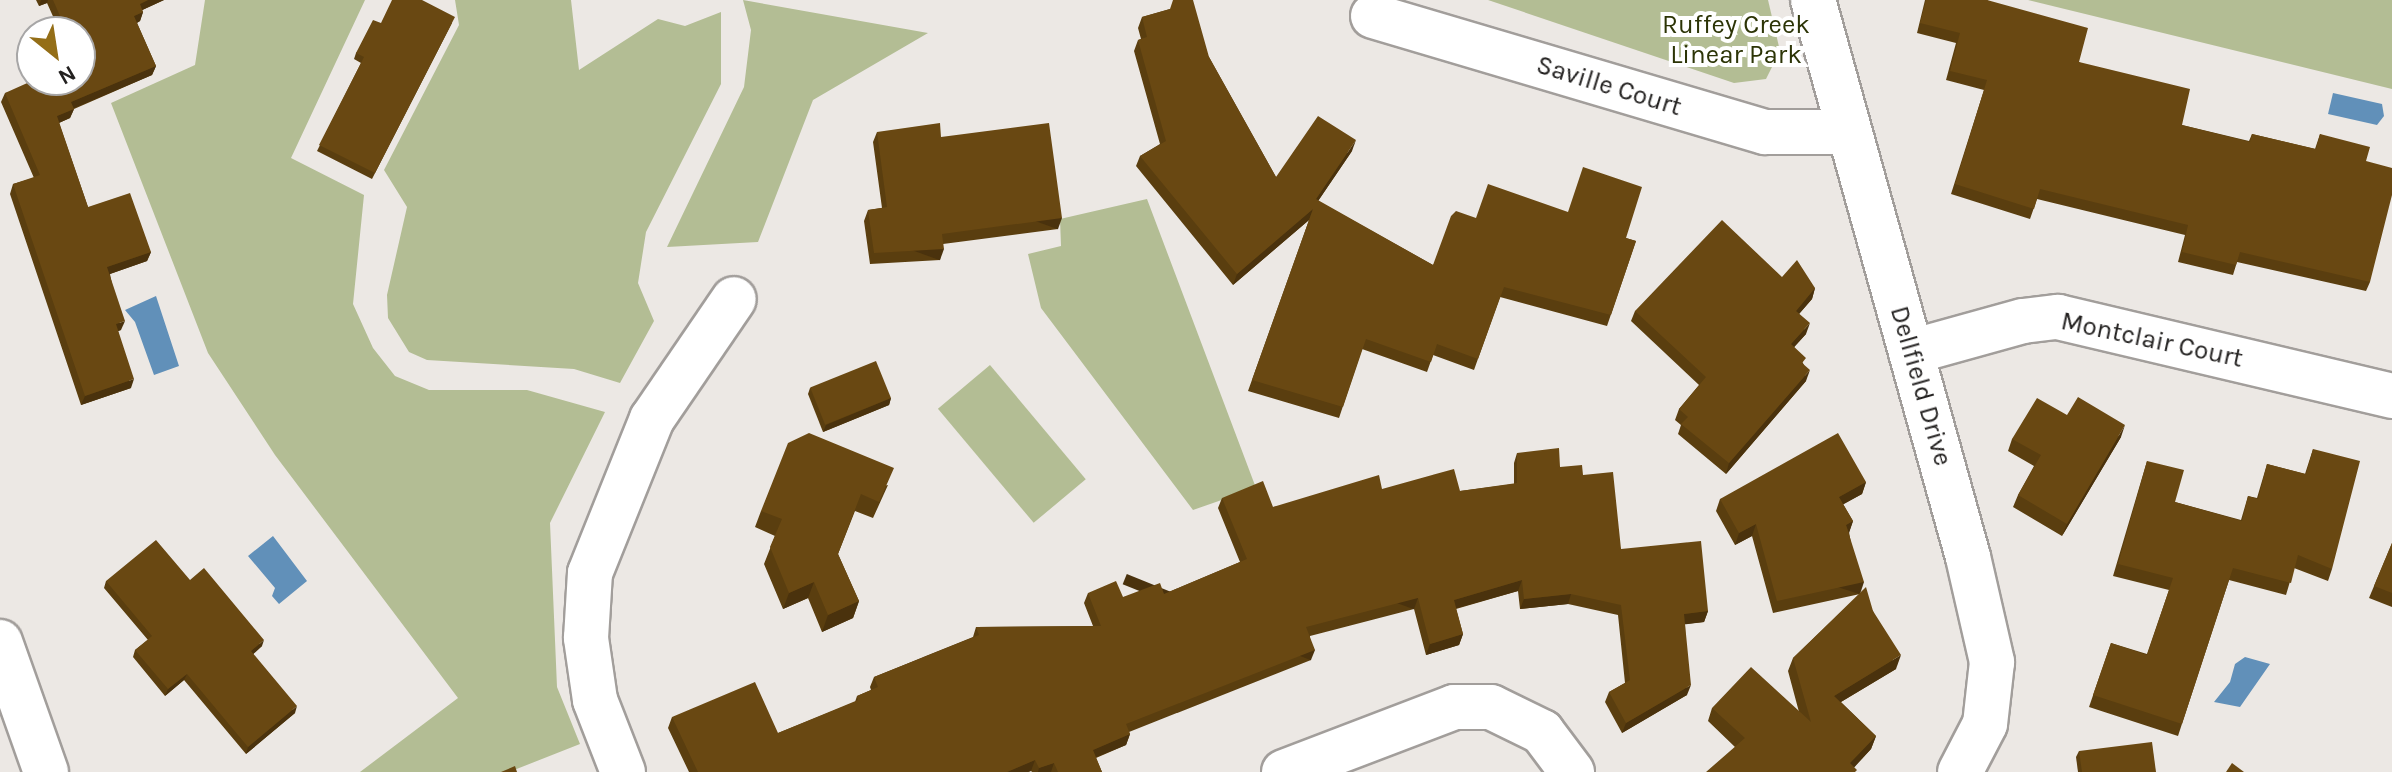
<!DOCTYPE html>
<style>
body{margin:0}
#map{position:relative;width:2392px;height:772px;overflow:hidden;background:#ece8e4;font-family:Karla,sans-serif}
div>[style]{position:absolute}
.green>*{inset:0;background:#b3bd94;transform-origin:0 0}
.water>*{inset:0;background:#6190b9}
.roads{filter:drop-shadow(2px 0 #a29e9b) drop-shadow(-2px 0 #a29e9b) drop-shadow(0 2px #a29e9b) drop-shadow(0 -2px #a29e9b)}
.street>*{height:44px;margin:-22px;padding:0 22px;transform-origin:22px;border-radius:22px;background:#fff}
.wall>*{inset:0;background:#5a3e0f}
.shaded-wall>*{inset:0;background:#4a320d;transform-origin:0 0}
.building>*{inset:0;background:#694812;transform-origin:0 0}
span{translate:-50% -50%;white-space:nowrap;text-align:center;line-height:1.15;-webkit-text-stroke:8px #fff;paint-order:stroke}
.park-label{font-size:26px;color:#2c3406}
.street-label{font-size:26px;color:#232120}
.north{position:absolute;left:16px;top:16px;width:80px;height:80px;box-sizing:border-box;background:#fff;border:2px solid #a7a6a6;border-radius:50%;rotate:150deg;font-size:22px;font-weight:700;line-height:32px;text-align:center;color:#232120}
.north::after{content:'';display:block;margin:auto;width:28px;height:36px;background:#946e17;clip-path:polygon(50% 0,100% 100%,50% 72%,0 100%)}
</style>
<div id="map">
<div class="green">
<i style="clip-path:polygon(205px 0,365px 0,291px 158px,364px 195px,353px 304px,373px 348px,395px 376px,429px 390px,527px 390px,605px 412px,550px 523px,557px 687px,580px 744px,509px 772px,360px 772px,458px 698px,275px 455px,208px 353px,111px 103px,195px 65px)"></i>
<i style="clip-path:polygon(455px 0,571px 0,579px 70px,658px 19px,685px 26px,721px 12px,721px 84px,646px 232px,638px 283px,654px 321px,620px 383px,574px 369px,427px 360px,409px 352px,388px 318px,387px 295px,407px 207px,384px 170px,459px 25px)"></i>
<i style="clip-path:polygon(743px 0,928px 33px,813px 100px,758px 242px,667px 247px,744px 87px,751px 30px)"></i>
<i style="clip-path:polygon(1488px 0,1768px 0,1780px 51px,1766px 79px,1734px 83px)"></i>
<i style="clip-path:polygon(2028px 0,2392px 0,2392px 89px)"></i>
<i style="clip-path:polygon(1147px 199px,1256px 488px,1193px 510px,1041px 308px,1028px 254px,1061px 246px,1060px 219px)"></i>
<i style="left:990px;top:365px;width:149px;height:68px;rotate:50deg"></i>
</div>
<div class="water">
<i style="clip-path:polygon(2333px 93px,2382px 104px,2384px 116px,2377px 125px,2328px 114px)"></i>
<i style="clip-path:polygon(156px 296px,179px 366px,154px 375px,135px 322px,125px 310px)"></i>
<i style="clip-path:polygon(273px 536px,307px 581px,279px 604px,272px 596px,275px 588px,248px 556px)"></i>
<i style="clip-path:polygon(2245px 657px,2270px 664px,2240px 707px,2214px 702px,2230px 682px,2235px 664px)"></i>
</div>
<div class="roads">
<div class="street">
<i style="left:1813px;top:0;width:578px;rotate:74.45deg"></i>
<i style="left:1968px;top:557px;width:108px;rotate:77.1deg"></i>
<i style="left:1992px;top:662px;width:62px;rotate:96.4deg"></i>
<i style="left:1985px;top:724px;width:54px;rotate:117.5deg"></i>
<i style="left:1373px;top:16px;width:409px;rotate:16.5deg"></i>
<i style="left:1765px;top:132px;width:83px"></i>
<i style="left:1911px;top:352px;width:116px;rotate:-15.5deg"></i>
<i style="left:2023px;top:321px;width:35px;rotate:-7deg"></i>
<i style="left:2058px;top:317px;width:343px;rotate:13.3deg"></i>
<i style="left:0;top:642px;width:138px;rotate:70.5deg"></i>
<i style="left:623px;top:772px;width:77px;rotate:-111.3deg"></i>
<i style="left:595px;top:700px;width:63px;rotate:-98.3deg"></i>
<i style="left:586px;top:638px;width:65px;rotate:-86.5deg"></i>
<i style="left:590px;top:573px;width:166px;rotate:-68.1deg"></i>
<i style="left:652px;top:419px;width:145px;rotate:-55.7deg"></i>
<i style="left:1284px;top:772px;width:182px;rotate:-20.9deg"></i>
<i style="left:1454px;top:707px;width:37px"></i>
<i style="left:1491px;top:707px;width:57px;rotate:26.1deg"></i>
<i style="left:1542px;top:732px;width:50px;rotate:53.1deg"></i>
</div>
</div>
<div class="wall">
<i style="clip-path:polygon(36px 0,164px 0,142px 10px,143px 12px,140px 21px,137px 23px,156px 66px,152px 75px,74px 109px,70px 118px,59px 123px,88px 207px,151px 252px,147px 261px,110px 274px,121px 330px,118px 331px,131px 388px,81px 405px,10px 194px,13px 184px,34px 178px,1px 102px,5px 93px,80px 80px,80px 32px,60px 32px,47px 3px,39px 6px)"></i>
<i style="clip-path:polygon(1925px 0,1987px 0,2079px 62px,2182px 125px,2249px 141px,2252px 134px,2315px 149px,2320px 134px,2366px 161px,2370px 282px,2366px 291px,2237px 262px,2233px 275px,2178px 262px,2185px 235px,2037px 199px,2030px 219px,1951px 194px,1984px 90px,1946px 80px,1956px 43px,1917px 33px)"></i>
<i style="clip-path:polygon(1170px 9px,1209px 57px,1276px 177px,1352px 151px,1318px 201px,1433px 265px,1476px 218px,1626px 238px,1636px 241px,1607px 326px,1500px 297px,1474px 370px,1433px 355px,1427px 372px,1362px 349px,1339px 418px,1248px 391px,1309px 220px,1233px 285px,1136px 166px,1140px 156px,1160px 144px,1134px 51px,1138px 40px,1141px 39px,1138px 28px,1142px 17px)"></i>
<i style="clip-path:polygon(381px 23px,452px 23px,372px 179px,317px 151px,361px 63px,354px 59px,356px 53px)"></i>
<i style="clip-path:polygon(877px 132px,941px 137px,1058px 229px,943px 244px,940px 260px,870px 264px,864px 221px,868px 210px,882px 208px,873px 142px)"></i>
<i style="clip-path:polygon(1782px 277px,1815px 288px,1812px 299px,1799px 314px,1806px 334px,1794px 347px,1804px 365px,1806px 381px,1726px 474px,1678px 434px,1681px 425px,1675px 420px,1679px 409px,1699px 385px,1631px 321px,1635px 311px)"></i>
<i style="clip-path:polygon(810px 388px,891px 398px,889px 405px,823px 432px,808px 394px)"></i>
<i style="clip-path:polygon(2067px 415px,2121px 437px,2062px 536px,2013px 507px,2018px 495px,2034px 466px,2008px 451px,2012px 439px)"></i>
<i style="clip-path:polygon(2313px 449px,2332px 569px,2328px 581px,2294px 568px,2286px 595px,2229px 580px,2178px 736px,2089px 707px,2111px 643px,2147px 654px,2169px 590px,2113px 576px,2147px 461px,2175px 502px,2241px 520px,2248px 496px,2257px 498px,2267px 464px,2305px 474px)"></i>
<i style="clip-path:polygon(1517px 453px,1583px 475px,1621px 549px,1708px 611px,1704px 622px,1685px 624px,1687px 695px,1622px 733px,1605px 702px,1609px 692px,1625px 683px,1618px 615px,1568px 604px,1520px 609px,1518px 591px,1456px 609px,1463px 634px,1459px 645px,1426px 655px,1414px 609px,1310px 636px,1311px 660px,1129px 732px,1130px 734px,1126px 745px,1096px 758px,1102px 772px,1032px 772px,1031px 771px,1028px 772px,689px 772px,668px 728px,672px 717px,778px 733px,855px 702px,857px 696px,871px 690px,870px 687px,874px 677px,973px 637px,976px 627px,1093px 626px,1084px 603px,1088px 593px,1123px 597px,1164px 594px,1240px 562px,1218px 508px,1222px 498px,1273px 507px,1382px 489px,1460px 491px,1514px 484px,1514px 463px)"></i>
<i style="clip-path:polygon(1866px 482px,1862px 494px,1843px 504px,1853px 521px,1849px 532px,1860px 594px,1873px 611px,1896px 669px,1841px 702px,1876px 736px,1871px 749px,1854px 767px,1735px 747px,1708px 721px,1712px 708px,1799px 712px,1788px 671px,1793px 658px,1860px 594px,1773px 613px,1752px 536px,1735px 545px,1716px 511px,1720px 499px)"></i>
<i style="clip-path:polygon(888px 485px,873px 518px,855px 511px,838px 554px,859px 601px,853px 618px,822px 632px,808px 598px,783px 609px,764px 564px,775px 536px,755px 527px,761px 511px)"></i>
<i style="clip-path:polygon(2392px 543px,2392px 607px,2369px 598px)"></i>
<i style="clip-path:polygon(190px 580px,262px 646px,253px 654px,295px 713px,246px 754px,184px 680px,165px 696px,133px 657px,135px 650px,148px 640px,104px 588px,106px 581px)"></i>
<i style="clip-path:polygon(2079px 751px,2156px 772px,2078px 772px,2076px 757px)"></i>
</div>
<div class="shaded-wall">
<i style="clip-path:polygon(41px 0,48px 0,47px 3px,39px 6px)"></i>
<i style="clip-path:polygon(148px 0,164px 0,136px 13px,140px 4px)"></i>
<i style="clip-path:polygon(143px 12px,140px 21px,131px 26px,134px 16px)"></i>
<i style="clip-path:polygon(156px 66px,152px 75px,67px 111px,71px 102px)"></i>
<i style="clip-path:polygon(74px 109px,70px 118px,54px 125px,57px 116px)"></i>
<i style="clip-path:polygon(1356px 140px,1352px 151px,1312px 210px,1316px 199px)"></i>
<i style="clip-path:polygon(1313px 209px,1309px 220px,1233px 285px,1237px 274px)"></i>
<i style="left:1062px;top:218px;width:12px;height:121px;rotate:110deg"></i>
<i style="left:944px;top:249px;width:12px;height:70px;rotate:110deg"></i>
<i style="clip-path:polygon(151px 252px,147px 261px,104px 276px,107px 267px)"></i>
<i style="clip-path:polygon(1815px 288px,1812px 299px,1792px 322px,1796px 311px)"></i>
<i style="clip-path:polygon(125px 321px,121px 330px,112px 333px,116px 324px)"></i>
<i style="clip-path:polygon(1810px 323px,1806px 334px,1787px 355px,1791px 344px)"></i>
<i style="clip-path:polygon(1810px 370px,1806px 381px,1726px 474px,1729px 463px)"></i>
<i style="clip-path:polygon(134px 379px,131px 388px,81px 405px,85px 396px)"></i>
<i style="clip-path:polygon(891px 398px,889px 405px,823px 432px,826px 425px)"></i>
<i style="clip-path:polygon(2125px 425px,2121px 437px,2062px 536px,2067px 524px)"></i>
<i style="clip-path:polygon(1866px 482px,1862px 494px,1835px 509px,1839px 497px)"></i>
<i style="clip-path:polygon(1853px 521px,1849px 533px,1846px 525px)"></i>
<i style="clip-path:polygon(1756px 524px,1752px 536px,1735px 545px,1739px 533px)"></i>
<i style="clip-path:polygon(1522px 580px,1518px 591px,1450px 610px,1454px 600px)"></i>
<i style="clip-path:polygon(814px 582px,808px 598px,783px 609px,789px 593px)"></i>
<i style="left:1864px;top:582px;width:13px;height:89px;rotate:108deg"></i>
<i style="clip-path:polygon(1571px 594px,1568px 604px,1520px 609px,1524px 599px)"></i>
<i style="left:1418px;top:598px;width:12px;height:116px;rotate:110deg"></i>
<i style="clip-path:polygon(859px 601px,853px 618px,822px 632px,828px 615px)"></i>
<i style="clip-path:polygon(1708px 611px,1704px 622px,1680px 625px,1684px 614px)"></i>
<i style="clip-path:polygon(1463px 634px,1459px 645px,1426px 655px,1430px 644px)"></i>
<i style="clip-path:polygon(264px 640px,262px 646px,249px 658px,251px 651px)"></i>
<i style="left:1315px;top:650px;width:11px;height:203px;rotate:112deg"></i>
<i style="clip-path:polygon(1901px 655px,1896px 669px,1829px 709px,1834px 696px)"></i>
<i style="clip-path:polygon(187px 674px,184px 680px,165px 696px,168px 689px)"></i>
<i style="clip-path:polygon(1691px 685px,1687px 695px,1622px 733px,1626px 723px)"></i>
<i style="clip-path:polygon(297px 706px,295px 713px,246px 754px,248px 747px)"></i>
<i style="clip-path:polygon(1130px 734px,1126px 745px,1089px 760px,1093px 750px)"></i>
<i style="clip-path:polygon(1876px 736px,1871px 749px,1850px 772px,1850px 763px)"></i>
<i style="clip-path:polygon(1035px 760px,1031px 771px,1028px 772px,1007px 772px)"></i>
<i style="clip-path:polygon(1054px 763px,1051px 772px,1038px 772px,1039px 768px)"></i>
</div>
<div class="building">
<i style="clip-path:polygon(53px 0,148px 0,140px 4px,143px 12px,134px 16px,156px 66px,71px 102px,74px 109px,57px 116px,88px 207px,130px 193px,151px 252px,107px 267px,125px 321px,116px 324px,134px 379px,85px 396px,13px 184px,40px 175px,5px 93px,34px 80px,80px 80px,80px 32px,67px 32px)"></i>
<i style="clip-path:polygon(392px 0,422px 0,455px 17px,375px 173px,319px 145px,364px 57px,356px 53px,373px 20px,381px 23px)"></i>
<i style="clip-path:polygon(1173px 0,1193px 0,1209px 57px,1276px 177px,1318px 116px,1356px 140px,1316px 199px,1433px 265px,1451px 216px,1456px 211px,1476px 218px,1488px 184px,1568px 212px,1583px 167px,1642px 187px,1626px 238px,1636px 241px,1611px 315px,1504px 287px,1478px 359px,1437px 344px,1431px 362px,1366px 339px,1343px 407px,1252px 380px,1313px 209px,1237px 274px,1140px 156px,1166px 141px,1138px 40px,1147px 37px,1142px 17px,1170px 9px)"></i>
<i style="clip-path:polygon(1926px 0,1987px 0,2088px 28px,2079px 62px,2190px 89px,2182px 125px,2250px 142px,2252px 134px,2316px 149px,2320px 134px,2370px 147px,2366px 161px,2392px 168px,2392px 195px,2370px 282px,2240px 252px,2236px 265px,2182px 252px,2188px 225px,2040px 189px,2034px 209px,1955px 184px,1987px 80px,1950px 71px,1960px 33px,1920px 23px)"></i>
<i style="clip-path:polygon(940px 123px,941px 137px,1049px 123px,1062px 218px,942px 234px,944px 249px,874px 253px,868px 210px,887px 207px,877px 132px)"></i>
<i style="clip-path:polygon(1722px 220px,1782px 277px,1797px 260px,1815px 288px,1796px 311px,1810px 323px,1791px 344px,1806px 358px,1802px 363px,1810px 370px,1729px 463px,1681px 424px,1688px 417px,1679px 409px,1706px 377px,1635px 311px)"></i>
<i style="left:876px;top:361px;width:40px;height:71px;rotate:68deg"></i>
<i style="clip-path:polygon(2078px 397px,2125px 425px,2067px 524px,2018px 495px,2041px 455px,2012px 439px,2037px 398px,2067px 415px)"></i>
<i style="clip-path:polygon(809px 433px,894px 468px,879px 502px,861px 494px,838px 554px,859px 601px,828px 615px,814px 582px,789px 593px,770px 547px,782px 519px,761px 511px,788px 443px)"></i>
<i style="clip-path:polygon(1838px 433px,1866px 482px,1839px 497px,1853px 521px,1846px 525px,1864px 582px,1777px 601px,1756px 524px,1739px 533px,1720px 499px)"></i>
<i style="clip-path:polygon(1559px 448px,1560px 467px,1582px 465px,1583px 475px,1613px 472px,1621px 549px,1701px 541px,1708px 611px,1684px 614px,1691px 685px,1626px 723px,1609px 692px,1630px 680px,1621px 605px,1571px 594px,1524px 599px,1522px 580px,1454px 600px,1463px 634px,1430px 644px,1418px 598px,1306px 627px,1315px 650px,1126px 724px,1130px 734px,1093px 750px,1102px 772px,1058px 772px,1054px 763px,1039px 768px,1035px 760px,1007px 772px,698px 772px,672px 717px,755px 682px,778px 733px,858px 700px,857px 696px,878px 687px,874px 677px,979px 635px,976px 627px,1101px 626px,1088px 593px,1116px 581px,1123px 597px,1160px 583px,1164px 594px,1247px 559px,1222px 498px,1263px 481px,1273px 507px,1379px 475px,1382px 489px,1454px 469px,1460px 491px,1517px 483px,1517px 453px)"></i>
<i style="clip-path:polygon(2313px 449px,2360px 461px,2332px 569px,2298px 555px,2291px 583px,2233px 568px,2182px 724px,2093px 695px,2111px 643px,2147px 655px,2173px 578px,2118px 564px,2147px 461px,2184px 470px,2175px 502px,2242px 521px,2248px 496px,2258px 499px,2267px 464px,2306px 474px)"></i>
<i style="clip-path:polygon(156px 540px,190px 580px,204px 568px,264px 640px,251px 651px,297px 706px,248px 747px,187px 674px,168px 689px,135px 650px,152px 636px,106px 581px)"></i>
<i style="clip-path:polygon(2392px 543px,2392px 593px,2374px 586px)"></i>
<i style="clip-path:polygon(1866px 587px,1873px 611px,1901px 655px,1834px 696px,1876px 736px,1850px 763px,1857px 770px,1855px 772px,1706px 772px,1745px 738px,1712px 708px,1751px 667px,1811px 722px,1793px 658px)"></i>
<i style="clip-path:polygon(2152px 742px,2156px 772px,2082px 772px,2079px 751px)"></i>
<i style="clip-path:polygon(2232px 763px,2244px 772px,2226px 772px)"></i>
<i style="clip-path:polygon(515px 766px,517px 772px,501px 772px)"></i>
</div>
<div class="park-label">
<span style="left:1736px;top:40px">Ruffey Creek<br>Linear Park</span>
</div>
<div class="street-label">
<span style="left:1609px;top:86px;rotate:17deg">Saville Court</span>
<span style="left:2152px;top:340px;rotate:12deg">Montclair Court</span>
<span style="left:1921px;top:386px;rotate:74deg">Dellfield Drive</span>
</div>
<div class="north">N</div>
</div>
